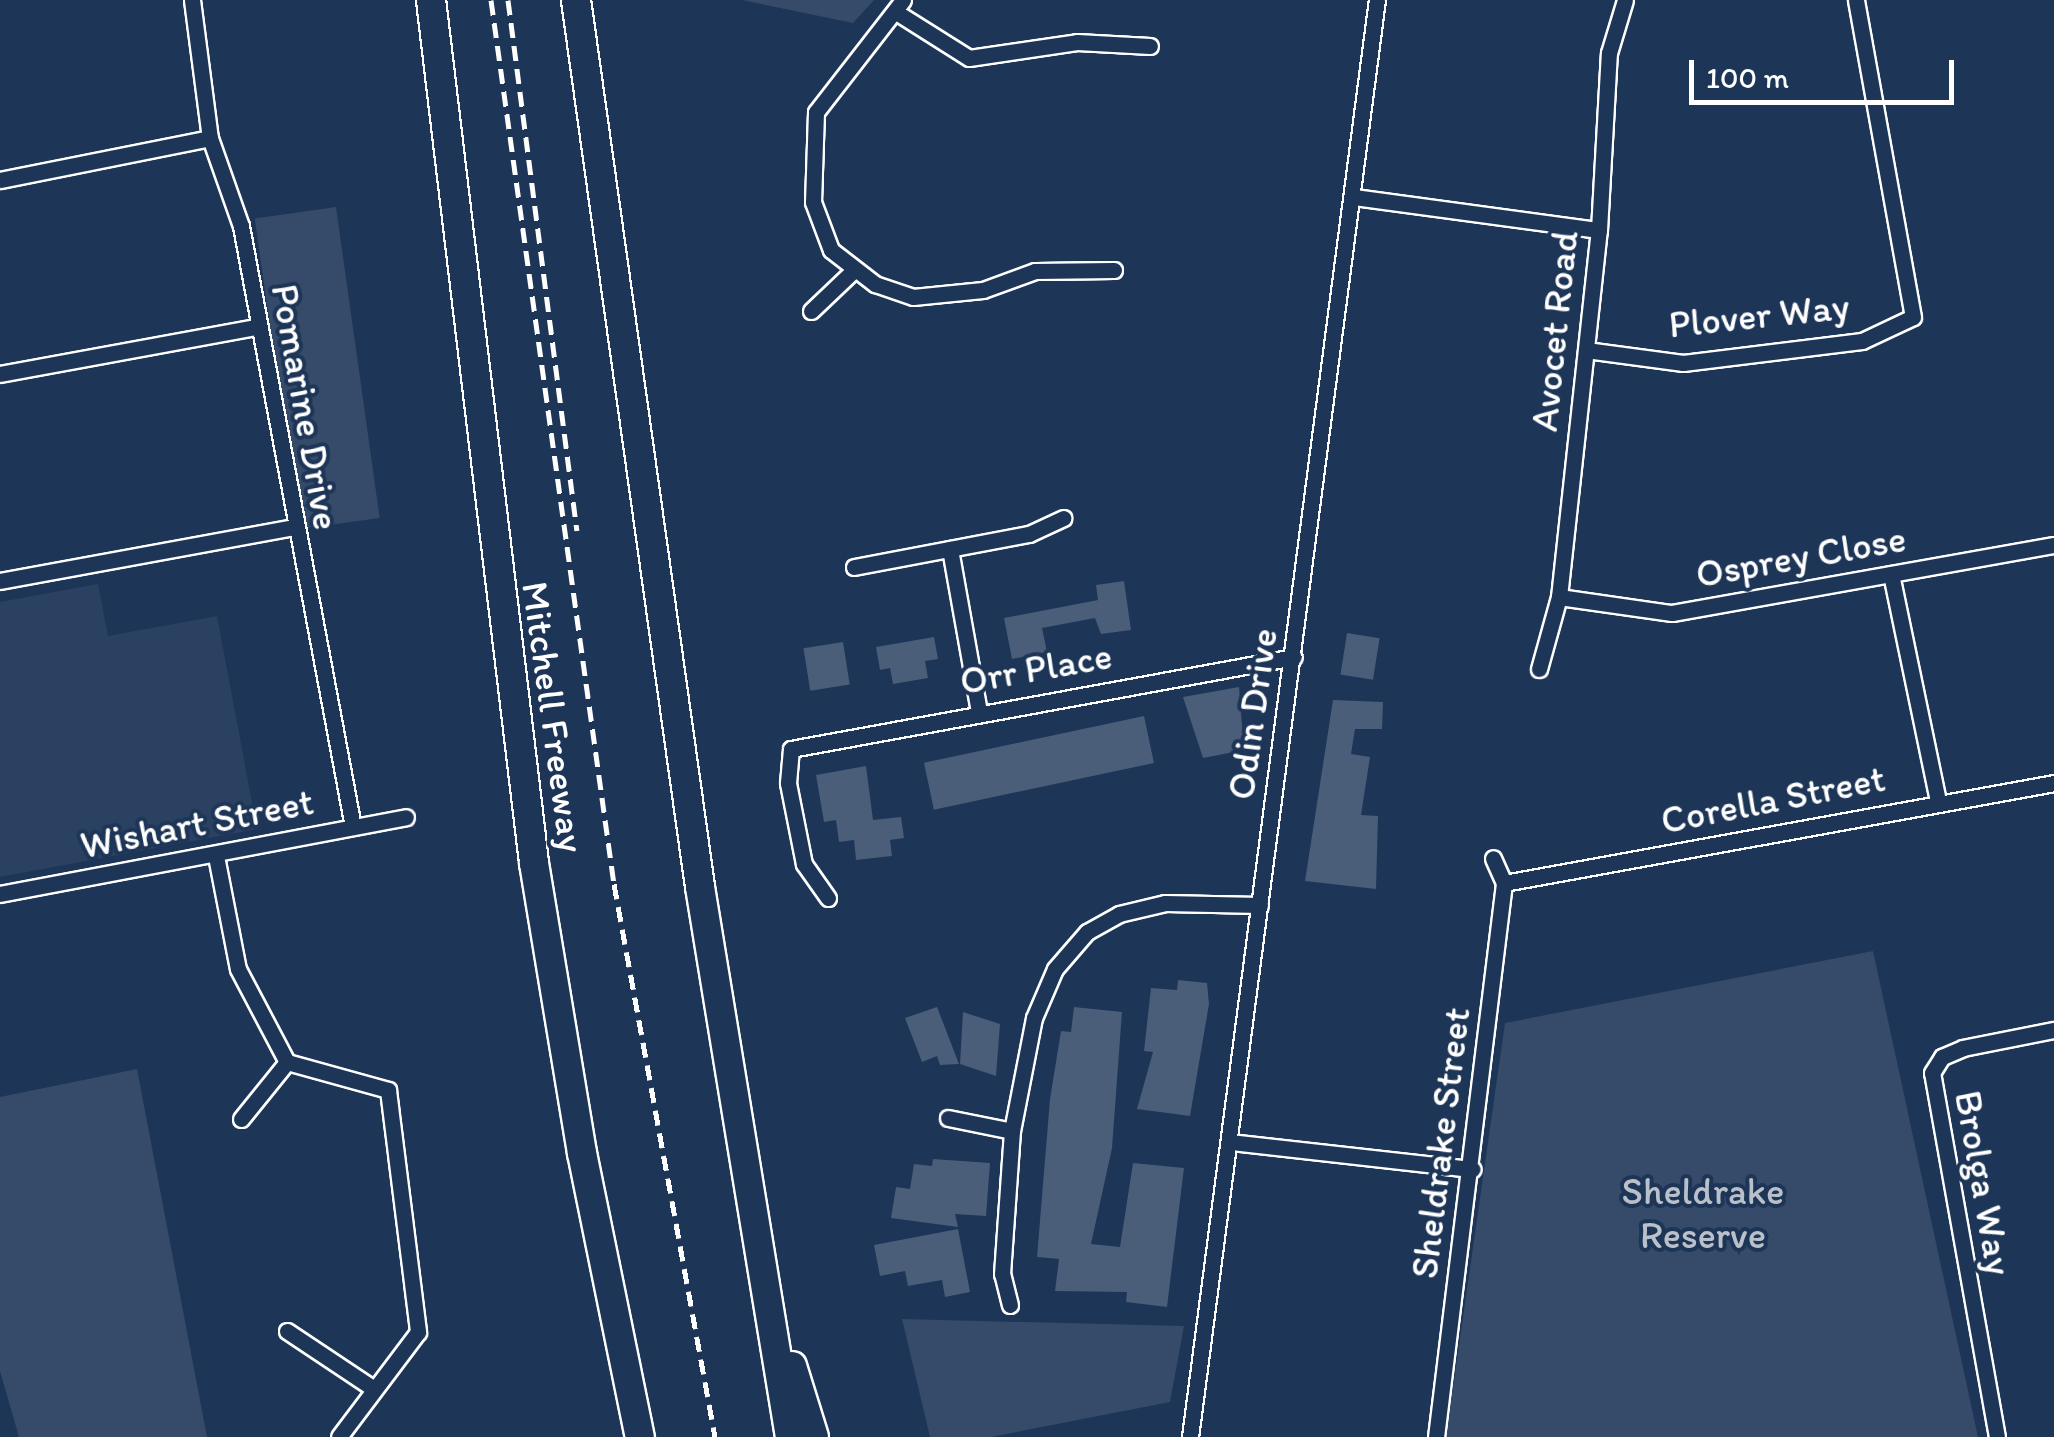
<!DOCTYPE html>
<style>
body{margin:0}
#map{position:relative;width:2054px;height:1437px;overflow:hidden;background:#1d3557;font-family:Itim,sans-serif}
div>[style]{position:absolute}
.built>*{inset:0;background:#2a4161}
.green>*{inset:0;background:#364b69;transform-origin:0 0}
.building>*{inset:0;background:#4a5d79;transform-origin:0 0}
.roads{filter:drop-shadow(2px 0 #fff) drop-shadow(-2px 0 #fff) drop-shadow(0 2px #fff) drop-shadow(0 -2px #fff)}
.street>*{height:15px;margin:-7.5px;padding:0 7.5px;transform-origin:7.5px;border-radius:7.5px;background:#1d3557}
.highway>*{height:28px;margin:-14px;padding:0 14px;transform-origin:14px;border-radius:14px;background:#1d3557}
.rail>*{height:5px;margin-top:-2.5px;transform-origin:0;background:repeating-linear-gradient(90deg,#fff 0 15px,transparent 0 23px)}
span{translate:-50% -50%;white-space:nowrap;text-align:center;line-height:1.15;-webkit-text-stroke:8px #1d3557;paint-order:stroke}
.street-label{font-size:38px;color:#fff}
.park-label{font-size:38px;color:#b9c0ca}
.scale{position:absolute;left:1689px;top:60px;width:265px;height:45px;box-sizing:border-box;border:5px solid #fff;border-top:0;padding-left:12px;font-size:30px;line-height:35px;white-space:nowrap;color:#fff;-webkit-text-stroke:8px #1d3557;paint-order:stroke}
</style>
<div id="map">
<div class="built">
<i style="clip-path:polygon(98px 584px,108px 636px,217px 616px,257px 829px,0 877px,0 602px)"></i>
</div>
<div class="green">
<i style="clip-path:polygon(742px 0,874px 0,853px 23px)"></i>
<i style="left:336px;top:207px;width:314px;height:82px;rotate:82deg"></i>
<i style="clip-path:polygon(1873px 951px,1978px 1437px,1446px 1437px,1505px 1023px)"></i>
<i style="clip-path:polygon(137px 1069px,207px 1437px,19px 1437px,0 1371px,0 1097px)"></i>
<i style="clip-path:polygon(902px 1319px,1184px 1326px,1170px 1402px,991px 1437px,930px 1437px)"></i>
</div>
<div class="building">
<i style="clip-path:polygon(1124px 581px,1131px 630px,1101px 634px,1095px 618px,1042px 628px,1047px 652px,1012px 659px,1004px 618px,1098px 600px,1096px 585px)"></i>
<i style="left:1347px;top:633px;width:33px;height:42px;rotate:9deg"></i>
<i style="clip-path:polygon(934px 637px,938px 659px,925px 661px,928px 678px,893px 684px,890px 668px,880px 670px,876px 647px)"></i>
<i style="left:843px;top:642px;width:43px;height:40px;rotate:81deg"></i>
<i style="clip-path:polygon(1239px 687px,1244px 750px,1203px 758px,1183px 697px)"></i>
<i style="clip-path:polygon(1333px 700px,1383px 702px,1382px 729px,1355px 729px,1351px 754px,1370px 757px,1361px 815px,1378px 816px,1376px 889px,1305px 881px)"></i>
<i style="left:1144px;top:716px;width:48px;height:225px;rotate:78deg"></i>
<i style="clip-path:polygon(866px 766px,873px 820px,901px 817px,904px 838px,890px 840px,892px 856px,856px 860px,854px 840px,839px 842px,836px 820px,824px 822px,816px 775px)"></i>
<i style="clip-path:polygon(1178px 980px,1207px 983px,1209px 1004px,1190px 1116px,1137px 1109px,1153px 1052px,1144px 1051px,1151px 988px,1177px 990px)"></i>
<i style="clip-path:polygon(937px 1007px,959px 1064px,940px 1065px,937px 1056px,922px 1062px,905px 1018px)"></i>
<i style="clip-path:polygon(1074px 1007px,1122px 1012px,1112px 1148px,1091px 1244px,1120px 1247px,1133px 1163px,1184px 1168px,1167px 1307px,1126px 1302px,1127px 1292px,1055px 1291px,1059px 1259px,1037px 1257px,1050px 1099px,1061px 1031px,1071px 1032px)"></i>
<i style="clip-path:polygon(963px 1012px,1000px 1024px,996px 1076px,960px 1064px)"></i>
<i style="clip-path:polygon(933px 1159px,990px 1163px,986px 1216px,955px 1214px,958px 1227px,891px 1218px,896px 1187px,910px 1189px,914px 1164px,932px 1166px)"></i>
<i style="clip-path:polygon(958px 1229px,970px 1292px,945px 1297px,942px 1280px,908px 1286px,905px 1271px,880px 1276px,874px 1245px)"></i>
</div>
<div class="roads">
<div class="street">
<i style="left:192px;top:0;width:139px;rotate:82.6deg"></i>
<i style="left:210px;top:138px;width:93px;rotate:70.6deg"></i>
<i style="left:241px;top:226px;width:611px;rotate:79.44deg"></i>
<i style="left:903px;top:0;width:142px;rotate:127.8deg"></i>
<i style="left:816px;top:112px;width:90px;rotate:91.9deg"></i>
<i style="left:813px;top:202px;width:51px;rotate:69.4deg"></i>
<i style="left:831px;top:250px;width:56px;rotate:37.7deg"></i>
<i style="left:875px;top:284px;width:40px;rotate:18.9deg"></i>
<i style="left:913px;top:297px;width:70px;rotate:-5.7deg"></i>
<i style="left:983px;top:290px;width:55px;rotate:-20.1deg"></i>
<i style="left:1035px;top:271px;width:79px;rotate:-0.7deg"></i>
<i style="left:896px;top:12px;width:86px;rotate:32.2deg"></i>
<i style="left:969px;top:58px;width:109px;rotate:-8.4deg"></i>
<i style="left:1077px;top:42px;width:73px;rotate:3.1deg"></i>
<i style="left:0;top:180px;width:214px;rotate:-11.3deg"></i>
<i style="left:1354px;top:197px;width:247px;rotate:7.7deg"></i>
<i style="left:811px;top:311px;width:58px;rotate:-43.6deg"></i>
<i style="left:1586px;top:350px;width:98px;rotate:7.6deg"></i>
<i style="left:1683px;top:363px;width:180px;rotate:-7deg"></i>
<i style="left:1862px;top:341px;width:56px;rotate:-25.2deg"></i>
<i style="left:1913px;top:317px;width:322px;rotate:-100.2deg"></i>
<i style="left:0;top:374px;width:260px;rotate:-10.4deg"></i>
<i style="left:950px;top:549px;width:166px;rotate:79.9deg"></i>
<i style="left:854px;top:567px;width:178px;rotate:-10.7deg"></i>
<i style="left:1029px;top:534px;width:38px;rotate:-25deg"></i>
<i style="left:1891px;top:574px;width:232px;rotate:78.3deg"></i>
<i style="left:0;top:581px;width:299px;rotate:-10.4deg"></i>
<i style="left:1559px;top:597px;width:114px;rotate:8.1deg"></i>
<i style="left:1672px;top:613px;width:388px;rotate:-10.1deg"></i>
<i style="left:1539px;top:669px;width:75px;rotate:-74.5deg"></i>
<i style="left:1559px;top:597px;width:369px;rotate:-83.8deg"></i>
<i style="left:1599px;top:230px;width:177px;rotate:-86.8deg"></i>
<i style="left:1609px;top:53px;width:55px;rotate:-73.2deg"></i>
<i style="left:216px;top:856px;width:115px;rotate:79deg"></i>
<i style="left:238px;top:969px;width:105px;rotate:62.2deg"></i>
<i style="left:287px;top:1062px;width:105px;rotate:15.5deg"></i>
<i style="left:388px;top:1090px;width:244px;rotate:82.9deg"></i>
<i style="left:418px;top:1332px;width:131px;rotate:127deg"></i>
<i style="left:1504px;top:883px;width:559px;rotate:-10.3deg"></i>
<i style="left:0;top:894px;width:413px;rotate:-10.7deg"></i>
<i style="left:828px;top:898px;width:42px;rotate:-125.2deg"></i>
<i style="left:804px;top:864px;width:83px;rotate:-101.2deg"></i>
<i style="left:788px;top:783px;width:34px;rotate:-85deg"></i>
<i style="left:791px;top:749px;width:511px;rotate:-10.36deg"></i>
<i style="left:948px;top:1118px;width:65px;rotate:11.5deg"></i>
<i style="left:241px;top:1119px;width:73px;rotate:-51.1deg"></i>
<i style="left:1230px;top:1142px;width:244px;rotate:6.4deg"></i>
<i style="left:1010px;top:1305px;width:32px;rotate:-104deg"></i>
<i style="left:1002px;top:1274px;width:143px;rotate:-86deg"></i>
<i style="left:1012px;top:1131px;width:115px;rotate:-79deg"></i>
<i style="left:1034px;top:1018px;width:53px;rotate:-66.8deg"></i>
<i style="left:1055px;top:969px;width:49px;rotate:-49.1deg"></i>
<i style="left:1087px;top:932px;width:37px;rotate:-29deg"></i>
<i style="left:1119px;top:914px;width:47px;rotate:-13.4deg"></i>
<i style="left:1165px;top:903px;width:95px;rotate:1.2deg"></i>
<i style="left:287px;top:1331px;width:101px;rotate:33.7deg"></i>
<i style="left:1190px;top:1437px;width:1449px;rotate:-82.59deg"></i>
<i style="left:1436px;top:1437px;width:558px;rotate:-83deg"></i>
<i style="left:1504px;top:883px;width:27px;rotate:-114deg"></i>
<i style="left:1997px;top:1437px;width:370px;rotate:-100.1deg"></i>
<i style="left:1932px;top:1073px;width:19px;rotate:-58deg"></i>
<i style="left:1942px;top:1057px;width:23px;rotate:-23deg"></i>
<i style="left:1963px;top:1048px;width:93px;rotate:-11.2deg"></i>
</div>
<div class="highway">
<i style="left:431px;top:0;width:869px;rotate:83.19deg"></i>
<i style="left:534px;top:863px;width:294px;rotate:80.6deg"></i>
<i style="left:582px;top:1153px;width:290px;rotate:78.5deg"></i>
<i style="left:576px;top:0;width:896px;rotate:82.04deg"></i>
<i style="left:700px;top:887px;width:557px;rotate:80.71deg"></i>
<i style="left:792px;top:1366px;width:74px;rotate:72.8deg"></i>
</div>
</div>
<div class="rail">
<i style="left:491px;top:0;width:893px;rotate:82.08deg"></i>
<i style="left:614px;top:884px;width:562px;rotate:79.65deg"></i>
<i style="left:508px;top:0;width:535px;rotate:82.6deg"></i>
</div>
<div class="street-label">
<span style="left:1759px;top:316px;rotate:-6deg">Plover Way</span>
<span style="left:1555px;top:331px;rotate:-84deg">Avocet Road</span>
<span style="left:305px;top:407px;rotate:80deg">Pomarine Drive</span>
<span style="left:1801px;top:557px;rotate:-10deg">Osprey Close</span>
<span style="left:1036px;top:669px;rotate:-10deg">Orr Place</span>
<span style="left:1253px;top:714px;rotate:-82deg">Odin Drive</span>
<span style="left:553px;top:717px;rotate:82deg">Mitchell Freeway</span>
<span style="left:1773px;top:800px;rotate:-11deg">Corella Street</span>
<span style="left:197px;top:824px;rotate:-11deg">Wishart Street</span>
<span style="left:1441px;top:1143px;rotate:-83deg">Sheldrake Street</span>
<span style="left:1983px;top:1183px;rotate:80deg">Brolga Way</span>
</div>
<div class="park-label">
<span style="left:1703px;top:1214px">Sheldrake<br>Reserve</span>
</div>
<div class="scale">100 m</div>
</div>
